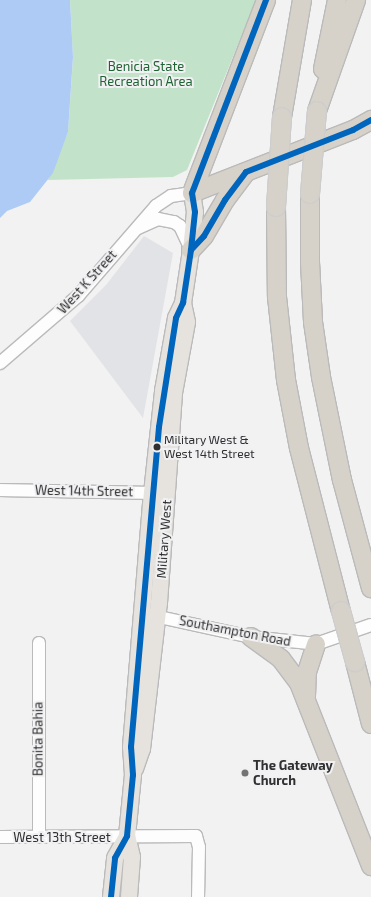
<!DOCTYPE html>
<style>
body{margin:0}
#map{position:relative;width:371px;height:897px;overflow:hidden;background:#f2f2f2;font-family:"Exo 2",sans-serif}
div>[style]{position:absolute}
.built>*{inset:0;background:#e2e3e7}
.green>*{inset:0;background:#c2e3c9}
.water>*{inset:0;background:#aecbf5}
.roads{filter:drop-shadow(1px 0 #bababb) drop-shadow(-1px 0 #bababb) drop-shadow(0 1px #bababb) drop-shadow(0 -1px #bababb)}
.minor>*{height:12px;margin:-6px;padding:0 6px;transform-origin:6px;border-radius:6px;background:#fdfdfd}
.major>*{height:16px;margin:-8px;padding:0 8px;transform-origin:8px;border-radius:8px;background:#e6e3de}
.highway>*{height:18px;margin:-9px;padding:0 9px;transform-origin:9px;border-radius:9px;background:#d7d2c9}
.bridges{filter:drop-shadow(1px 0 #cdcdcd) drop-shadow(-1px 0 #cdcdcd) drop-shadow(0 1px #cdcdcd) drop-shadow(0 -1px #cdcdcd)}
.highway-bridge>*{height:18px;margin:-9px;padding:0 9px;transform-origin:9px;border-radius:9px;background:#d7d2c9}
.bus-1>*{height:6px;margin:-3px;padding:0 3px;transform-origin:3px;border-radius:3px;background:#0065bd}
.dots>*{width:11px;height:11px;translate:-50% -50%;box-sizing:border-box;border:2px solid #f1f1f3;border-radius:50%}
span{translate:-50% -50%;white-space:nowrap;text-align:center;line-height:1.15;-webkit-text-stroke:4px #f1f1f3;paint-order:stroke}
.bus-label{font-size:12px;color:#303030}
.left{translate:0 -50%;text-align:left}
.park-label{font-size:13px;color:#206334}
.street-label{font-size:13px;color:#303030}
.poi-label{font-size:13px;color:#303030;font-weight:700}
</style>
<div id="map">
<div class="built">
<i style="clip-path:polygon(144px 236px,173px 253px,143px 418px,70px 321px,106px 285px)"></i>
</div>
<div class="green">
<i style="clip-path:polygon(70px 0,256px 0,187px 170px,173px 177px,48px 180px,68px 132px,73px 58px)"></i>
</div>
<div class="water">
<i style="clip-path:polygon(0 0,70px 0,73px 57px,68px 132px,53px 173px,30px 202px,7px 211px,0 218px)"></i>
</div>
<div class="roads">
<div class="minor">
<i style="left:138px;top:228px;width:22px;rotate:-24deg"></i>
<i style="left:158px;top:219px;width:16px;rotate:11deg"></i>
<i style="left:174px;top:222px;width:7px;rotate:34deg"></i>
<i style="left:180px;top:226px;width:26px;rotate:65deg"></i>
<i style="left:0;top:363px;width:103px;rotate:-40.7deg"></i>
<i style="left:78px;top:296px;width:119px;rotate:-49.1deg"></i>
<i style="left:156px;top:206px;width:18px;rotate:-34deg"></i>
<i style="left:171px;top:196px;width:21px;rotate:-8deg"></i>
<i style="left:0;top:490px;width:161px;rotate:1.1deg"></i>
<i style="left:150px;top:615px;width:103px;rotate:12.3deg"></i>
<i style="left:251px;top:637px;width:65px;rotate:6.1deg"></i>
<i style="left:316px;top:644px;width:58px;rotate:-19.1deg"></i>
<i style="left:39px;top:836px;width:193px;rotate:-90deg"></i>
<i style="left:0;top:837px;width:196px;rotate:-0.3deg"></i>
<i style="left:196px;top:836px;width:11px;rotate:75deg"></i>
<i style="left:199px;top:847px;width:50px;rotate:91.1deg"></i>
</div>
<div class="major">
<i style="left:135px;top:769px;width:21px;rotate:-71deg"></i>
<i style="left:142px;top:749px;width:147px;rotate:-83.4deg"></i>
<i style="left:159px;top:603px;width:211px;rotate:-85.9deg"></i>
<i style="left:174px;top:393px;width:72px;rotate:-79.6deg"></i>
<i style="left:187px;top:322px;width:19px;rotate:-102deg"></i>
<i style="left:111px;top:897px;width:39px;rotate:-84deg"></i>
<i style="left:115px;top:858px;width:25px;rotate:-61deg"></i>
<i style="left:129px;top:897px;width:40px;rotate:-85.7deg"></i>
<i style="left:132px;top:857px;width:22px;rotate:-103deg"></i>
<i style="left:127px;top:836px;width:61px;rotate:-84.4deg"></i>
<i style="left:133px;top:775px;width:28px;rotate:-94deg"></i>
<i style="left:131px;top:747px;width:255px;rotate:-85.3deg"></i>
<i style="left:152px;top:493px;width:103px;rotate:-83.8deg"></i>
<i style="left:163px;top:391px;width:74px;rotate:-79.9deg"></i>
<i style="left:176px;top:318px;width:17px;rotate:-65deg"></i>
<i style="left:183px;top:303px;width:54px;rotate:-81.4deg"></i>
<i style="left:191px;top:250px;width:38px;rotate:-84deg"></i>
<i style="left:195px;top:212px;width:19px;rotate:-99deg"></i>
</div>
<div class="highway">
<i style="left:323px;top:69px;width:70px;rotate:-78.5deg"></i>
<i style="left:317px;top:111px;width:118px;rotate:-70.6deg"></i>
<i style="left:282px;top:117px;width:119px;rotate:-80.3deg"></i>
<i style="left:192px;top:193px;width:207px;rotate:-69deg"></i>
<i style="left:192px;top:193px;width:173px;rotate:-21.4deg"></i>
<i style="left:353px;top:130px;width:21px;rotate:-29deg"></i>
<i style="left:310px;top:194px;width:68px;rotate:90deg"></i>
<i style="left:310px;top:262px;width:60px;rotate:87.1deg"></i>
<i style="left:313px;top:322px;width:56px;rotate:81.7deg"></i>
<i style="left:321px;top:377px;width:105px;rotate:78.5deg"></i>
<i style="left:342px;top:480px;width:112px;rotate:75deg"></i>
<i style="left:276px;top:207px;width:90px;rotate:89.4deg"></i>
<i style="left:277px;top:297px;width:83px;rotate:83.8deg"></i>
<i style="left:286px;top:380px;width:69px;rotate:79.2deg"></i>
<i style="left:299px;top:448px;width:168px;rotate:75.6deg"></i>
<i style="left:191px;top:250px;width:19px;rotate:-47deg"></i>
<i style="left:204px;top:236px;width:42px;rotate:-59.7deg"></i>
<i style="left:225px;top:200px;width:35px;rotate:-53deg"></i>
<i style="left:251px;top:637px;width:37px;rotate:36deg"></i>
<i style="left:281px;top:659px;width:30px;rotate:53deg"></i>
<i style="left:299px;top:683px;width:197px;rotate:68.5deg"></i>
<i style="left:355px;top:662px;width:64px;rotate:75.5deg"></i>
<i style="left:306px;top:696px;width:24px;rotate:-88deg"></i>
<i style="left:307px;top:672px;width:29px;rotate:-72deg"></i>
</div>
</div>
<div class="bridges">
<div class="highway-bridge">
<i style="left:310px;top:194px;width:83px;rotate:-85.2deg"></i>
<i style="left:276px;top:207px;width:90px;rotate:-86.2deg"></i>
<i style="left:341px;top:611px;width:53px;rotate:74.6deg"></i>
</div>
</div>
<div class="bus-1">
<i style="left:191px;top:250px;width:19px;rotate:-47deg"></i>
<i style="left:204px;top:236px;width:42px;rotate:-59.7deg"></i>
<i style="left:225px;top:200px;width:35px;rotate:-53deg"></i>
<i style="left:246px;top:172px;width:115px;rotate:-21.4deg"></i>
<i style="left:353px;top:130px;width:21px;rotate:-29deg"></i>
<i style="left:111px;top:897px;width:39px;rotate:-84deg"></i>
<i style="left:115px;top:858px;width:25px;rotate:-61deg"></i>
<i style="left:127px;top:836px;width:61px;rotate:-84.4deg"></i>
<i style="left:133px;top:775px;width:28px;rotate:-94deg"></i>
<i style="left:131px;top:747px;width:321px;rotate:-85deg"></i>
<i style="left:159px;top:427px;width:110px;rotate:-81.1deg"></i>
<i style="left:176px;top:318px;width:17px;rotate:-65deg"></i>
<i style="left:183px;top:303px;width:54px;rotate:-81.4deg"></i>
<i style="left:191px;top:250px;width:38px;rotate:-84deg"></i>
<i style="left:195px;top:212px;width:19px;rotate:-99deg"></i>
<i style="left:192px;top:193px;width:207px;rotate:-69deg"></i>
</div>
<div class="dots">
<i style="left:157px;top:447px;background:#303030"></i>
<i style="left:245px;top:773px;background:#747474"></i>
</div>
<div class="bus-label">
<span class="left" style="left:164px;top:447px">Military West &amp;<br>West 14th Street</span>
</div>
<div class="park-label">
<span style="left:146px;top:74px">Benicia State<br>Recreation Area</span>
</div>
<div class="street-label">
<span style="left:87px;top:282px;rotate:-48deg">West K Street</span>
<span style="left:84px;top:491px;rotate:1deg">West 14th Street</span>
<span style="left:164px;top:539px;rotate:-86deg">Military West</span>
<span style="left:235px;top:631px;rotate:11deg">Southampton Road</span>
<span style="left:38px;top:739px;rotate:-90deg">Bonita Bahia</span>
<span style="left:62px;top:837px">West 13th Street</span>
</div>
<div class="poi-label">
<span class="left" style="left:253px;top:773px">The Gateway<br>Church</span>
</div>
</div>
